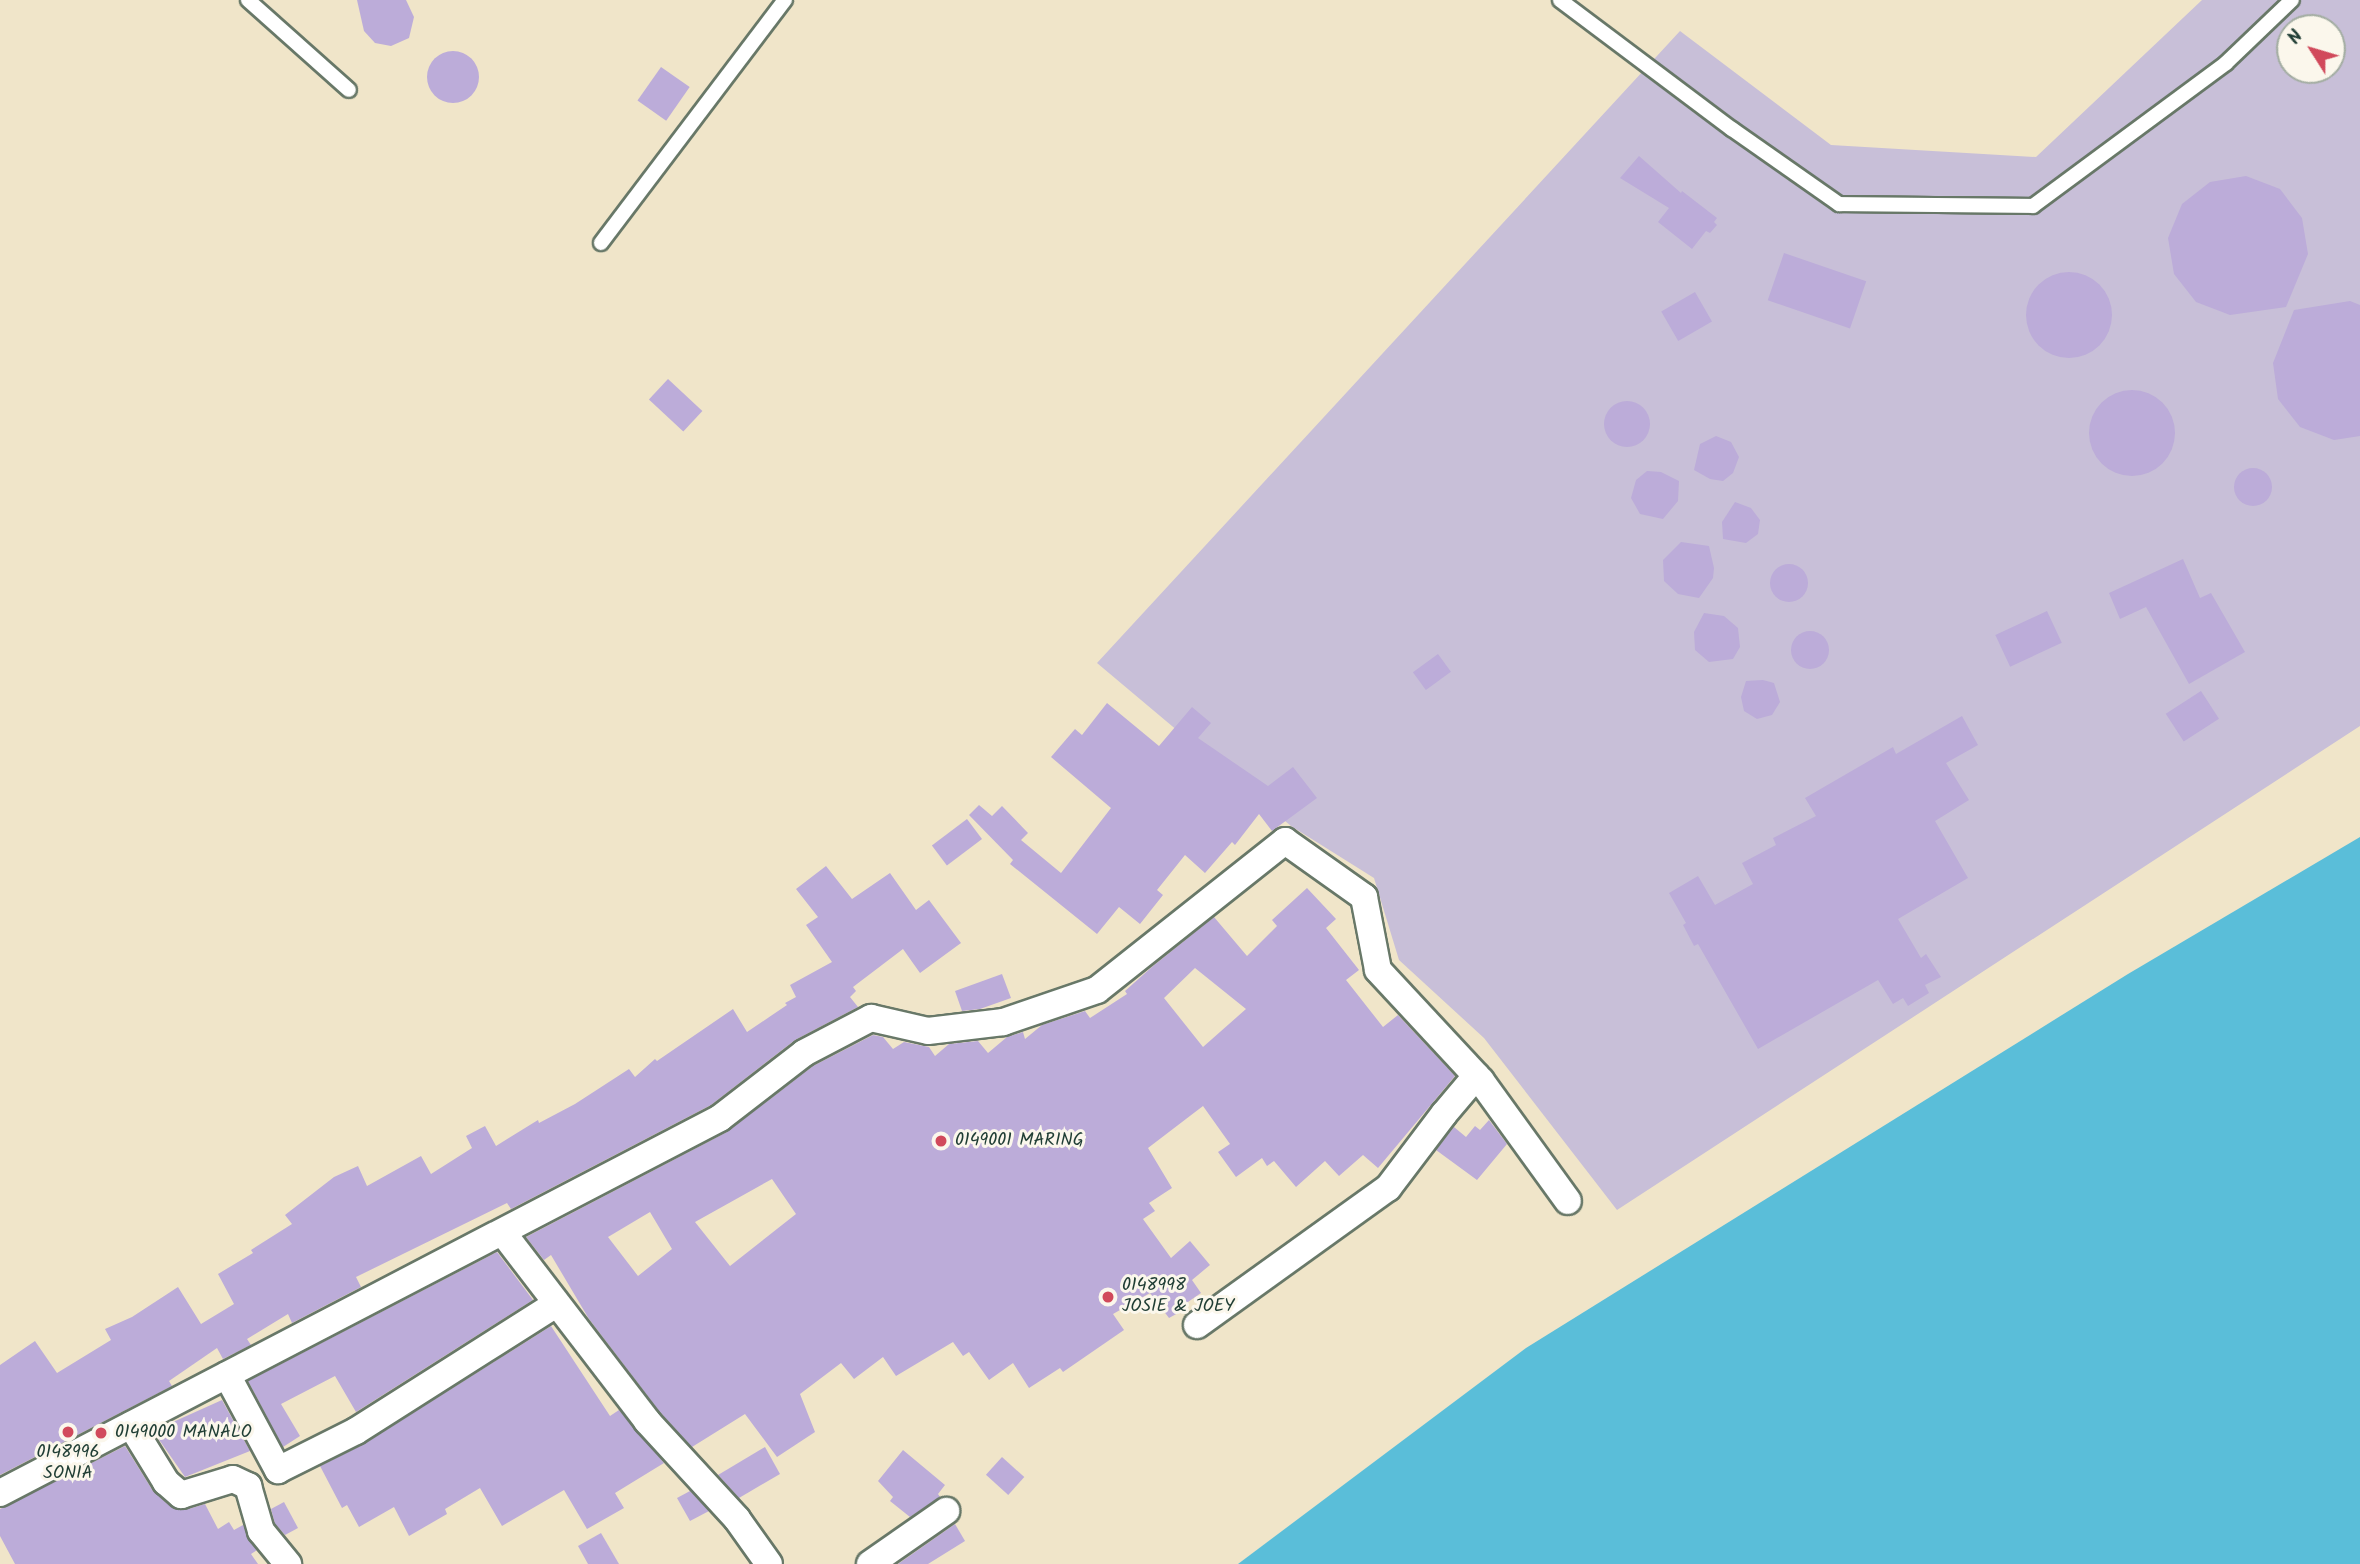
<!DOCTYPE html>
<style>
body{margin:0}
#map{position:relative;width:2360px;height:1564px;overflow:hidden;background:#f0e5c9;font-family:Kalam,sans-serif}
div>[style]{position:absolute}
.industrial>*{inset:0;background:#c8bfd8}
.water>*{inset:0;background:#5abed9}
.building>*{inset:0;background:#bcacd9;transform-origin:0 0}
.round{border-radius:50%}
.roads{filter:drop-shadow(2px 0 #687868) drop-shadow(-2px 0 #687868) drop-shadow(0 2px #687868) drop-shadow(0 -2px #687868)}
.service>*{height:14px;margin:-7px;padding:0 7px;transform-origin:7px;border-radius:7px;background:#fff}
.minor>*{height:26px;margin:-13px;padding:0 13px;transform-origin:13px;border-radius:13px;background:#fff}
.dots>*{width:19px;height:19px;translate:-50% -50%;box-sizing:border-box;border:4px solid #fbf7ec;border-radius:50%}
span{translate:-50% -50%;white-space:nowrap;text-align:center;line-height:1.15;-webkit-text-stroke:6px #fbf7ec;paint-order:stroke}
.poi-label{font-size:18px;color:#1f3d34}
.left{translate:0 -50%;text-align:left}
.north{position:absolute;left:2276px;top:14px;width:70px;height:70px;box-sizing:border-box;background:#fbf7ec;border:2px solid #a3ada2;border-radius:50%;rotate:307deg;font-size:19px;font-weight:700;line-height:28px;text-align:center;color:#1f3d34}
.north::after{content:'';display:block;margin:auto;width:24px;height:32px;background:#d1495b;clip-path:polygon(50% 0,100% 100%,50% 72%,0 100%)}
</style>
<div id="map">
<div class="industrial">
<i style="clip-path:polygon(evenodd,2202px 0,2360px 0,2360px 726px,1617px 1210px,1484px 1038px,1399px 960px,1374px 878px,1291px 826px,1097px 663px,1680px 31px,1831px 145px,2036px 157px,2202px 0,2290px 28px,2332px 28px,2332px 70px,2290px 70px,2290px 28px)"></i>
</div>
<div class="water">
<i style="clip-path:polygon(2360px 837px,2360px 1564px,1238px 1564px,1526px 1348px,2128px 974px)"></i>
</div>
<div class="building">
<i style="clip-path:polygon(357px 0,406px 0,414px 17px,409px 38px,391px 46px,375px 43px,364px 31px)"></i>
<i class="round" style="left:427px;top:51px;width:52px;height:52px"></i>
<i style="left:661px;top:67px;width:35px;height:41px;rotate:35deg"></i>
<i style="clip-path:polygon(1639px 156px,1681px 193px,1682px 191px,1717px 218px,1714px 222px,1717px 225px,1710px 233px,1706px 231px,1692px 249px,1658px 222px,1669px 208px,1620px 178px)"></i>
<i style="clip-path:polygon(2246px 176px,2280px 189px,2302px 218px,2308px 254px,2286px 307px,2230px 315px,2196px 302px,2174px 274px,2168px 238px,2182px 204px,2210px 182px)"></i>
<i style="left:1784px;top:253px;width:87px;height:50px;rotate:19deg"></i>
<i class="round" style="left:2026px;top:272px;width:86px;height:86px"></i>
<i style="left:1695px;top:292px;width:34px;height:39px;rotate:60deg"></i>
<i style="clip-path:polygon(2350px 301px,2360px 305px,2360px 436px,2334px 440px,2300px 427px,2278px 399px,2273px 363px,2294px 310px)"></i>
<i style="left:668px;top:379px;width:47px;height:28px;rotate:43deg"></i>
<i class="round" style="left:2089px;top:390px;width:86px;height:86px"></i>
<i class="round" style="left:1604px;top:401px;width:46px;height:46px"></i>
<i style="clip-path:polygon(1716px 436px,1731px 442px,1739px 457px,1733px 473px,1723px 481px,1710px 479px,1694px 470px,1700px 444px)"></i>
<i class="round" style="left:2234px;top:468px;width:38px;height:38px"></i>
<i style="clip-path:polygon(1647px 471px,1661px 472px,1679px 481px,1678px 501px,1663px 519px,1640px 514px,1631px 498px,1636px 480px)"></i>
<i style="clip-path:polygon(1735px 502px,1751px 508px,1760px 520px,1758px 534px,1746px 543px,1723px 539px,1722px 522px)"></i>
<i style="clip-path:polygon(1681px 542px,1709px 546px,1714px 568px,1713px 578px,1699px 598px,1678px 594px,1664px 581px,1663px 560px)"></i>
<i style="clip-path:polygon(2183px 559px,2200px 598px,2211px 593px,2245px 652px,2189px 684px,2146px 607px,2120px 619px,2109px 593px)"></i>
<i class="round" style="left:1770px;top:564px;width:38px;height:38px"></i>
<i style="left:2047px;top:611px;width:35px;height:57px;rotate:65deg"></i>
<i style="clip-path:polygon(1704px 613px,1724px 616px,1738px 628px,1740px 647px,1733px 659px,1709px 662px,1695px 650px,1694px 632px)"></i>
<i class="round" style="left:1791px;top:631px;width:38px;height:38px"></i>
<i style="left:1438px;top:654px;width:22px;height:31px;rotate:54deg"></i>
<i style="clip-path:polygon(1763px 680px,1774px 683px,1780px 702px,1772px 715px,1757px 719px,1744px 711px,1741px 697px,1746px 681px)"></i>
<i style="left:2201px;top:691px;width:33px;height:42px;rotate:57deg"></i>
<i style="clip-path:polygon(1107px 703px,1159px 746px,1192px 707px,1211px 723px,1198px 738px,1268px 786px,1293px 767px,1317px 798px,1272px 831px,1259px 814px,1235px 845px,1232px 842px,1205px 873px,1185px 855px,1157px 890px,1163px 895px,1140px 924px,1119px 907px,1097px 934px,1010px 864px,1013px 860px,969px 815px,979px 805px,992px 816px,1002px 806px,1028px 833px,1021px 840px,1061px 873px,1111px 808px,1051px 757px,1075px 729px,1082px 735px)"></i>
<i style="clip-path:polygon(1962px 716px,1978px 745px,1946px 763px,1969px 800px,1935px 821px,1968px 878px,1898px 919px,1921px 958px,1926px 954px,1941px 977px,1925px 985px,1929px 993px,1908px 1006px,1903px 998px,1893px 1004px,1878px 980px,1758px 1049px,1698px 944px,1694px 946px,1683px 925px,1686px 923px,1669px 893px,1698px 876px,1715px 905px,1753px 884px,1742px 863px,1776px 845px,1773px 838px,1816px 816px,1805px 798px,1893px 747px,1896px 754px)"></i>
<i style="left:967px;top:819px;width:25px;height:44px;rotate:53deg"></i>
<i style="clip-path:polygon(826px 866px,852px 899px,890px 873px,916px 910px,929px 900px,961px 943px,920px 973px,903px 949px,853px 987px,856px 991px,850px 997px,858px 1007px,795px 1040px,711px 1105px,511px 1209px,507px 1203px,356px 1277px,361px 1287px,292px 1323px,288px 1314px,247px 1339px,251px 1345px,223px 1359px,217px 1348px,169px 1381px,172px 1386px,0 1475px,0 1365px,35px 1341px,57px 1373px,111px 1340px,105px 1329px,132px 1317px,178px 1287px,201px 1324px,234px 1304px,218px 1274px,253px 1253px,251px 1250px,292px 1224px,285px 1215px,334px 1177px,358px 1166px,367px 1186px,421px 1156px,431px 1174px,472px 1148px,466px 1136px,485px 1126px,496px 1146px,538px 1120px,539px 1123px,575px 1104px,629px 1069px,635px 1077px,655px 1059px,657px 1061px,733px 1009px,747px 1032px,787px 1005px,785px 1003px,796px 997px,790px 985px,832px 962px,806px 925px,818px 917px,796px 889px)"></i>
<i style="clip-path:polygon(evenodd,1307px 888px,1336px 919px,1326px 928px,1359px 970px,1346px 980px,1383px 1027px,1398px 1015px,1455px 1076px,1378px 1168px,1363px 1155px,1339px 1176px,1325px 1161px,1296px 1187px,1274px 1161px,1267px 1166px,1262px 1158px,1236px 1177px,1218px 1152px,1230px 1144px,1203px 1106px,1148px 1148px,1172px 1188px,1149px 1203px,1155px 1211px,1143px 1219px,1171px 1258px,1190px 1241px,1210px 1265px,1192px 1280px,1201px 1293px,1185px 1304px,1187px 1308px,1169px 1318px,1150px 1293px,1113px 1314px,1124px 1330px,1063px 1372px,1060px 1368px,1029px 1388px,1013px 1363px,989px 1380px,969px 1352px,963px 1356px,953px 1342px,896px 1376px,883px 1357px,854px 1379px,841px 1363px,800px 1394px,815px 1432px,777px 1457px,745px 1414px,692px 1447px,659px 1411px,589px 1319px,551px 1255px,544px 1260px,526px 1237px,727px 1132px,813px 1066px,873px 1035px,883px 1037px,893px 1049px,904px 1042px,929px 1047px,935px 1056px,949px 1044px,978px 1041px,988px 1053px,1007px 1037px,1023px 1032px,1025px 1039px,1042px 1025px,1085px 1011px,1090px 1018px,1127px 994px,1125px 991px,1153px 966px,1214px 917px,1247px 956px,1277px 926px,1272px 920px,1307px 888px,1195px 968px,1246px 1009px,1203px 1047px,1164px 998px,1195px 968px,1307px 888px,772px 1179px,796px 1214px,730px 1266px,695px 1222px,772px 1179px,1307px 888px,650px 1212px,672px 1249px,638px 1276px,608px 1237px,650px 1212px)"></i>
<i style="clip-path:polygon(1002px 974px,1011px 998px,980px 1009px,962px 1011px,955px 991px)"></i>
<i style="clip-path:polygon(1489px 1120px,1507px 1144px,1477px 1180px,1436px 1150px,1454px 1127px,1466px 1137px,1475px 1126px,1480px 1130px)"></i>
<i style="clip-path:polygon(497px 1252px,533px 1300px,356px 1412px,335px 1376px,281px 1404px,300px 1436px,283px 1447px,248px 1381px)"></i>
<i style="clip-path:polygon(551px 1326px,610px 1416px,619px 1410px,664px 1463px,615px 1493px,624px 1508px,587px 1529px,564px 1490px,502px 1526px,480px 1488px,445px 1509px,447px 1514px,409px 1536px,394px 1507px,359px 1527px,347px 1505px,342px 1508px,320px 1466px,364px 1444px)"></i>
<i style="clip-path:polygon(222px 1400px,250px 1451px,185px 1477px,153px 1431px)"></i>
<i style="clip-path:polygon(125px 1446px,153px 1491px,171px 1507px,185px 1510px,205px 1504px,218px 1529px,229px 1522px,234px 1530px,243px 1525px,257px 1550px,251px 1554px,258px 1564px,15px 1564px,0 1536px,0 1509px)"></i>
<i style="clip-path:polygon(765px 1447px,780px 1474px,739px 1498px,718px 1475px)"></i>
<i style="clip-path:polygon(903px 1450px,945px 1485px,938px 1494px,940px 1497px,910px 1517px,890px 1501px,893px 1497px,878px 1481px)"></i>
<i style="left:1002px;top:1457px;width:30px;height:24px;rotate:42deg"></i>
<i style="clip-path:polygon(690px 1491px,709px 1511px,690px 1521px,677px 1498px)"></i>
<i style="clip-path:polygon(284px 1502px,298px 1528px,285px 1535px,275px 1524px,271px 1509px)"></i>
<i style="clip-path:polygon(955px 1524px,965px 1541px,928px 1564px,898px 1564px)"></i>
<i style="clip-path:polygon(601px 1533px,619px 1564px,588px 1564px,578px 1546px)"></i>
</div>
<div class="roads">
<div class="service">
<i style="left:248px;top:0;width:135px;rotate:41.7deg"></i>
<i style="left:1560px;top:0;width:215px;rotate:36.9deg"></i>
<i style="left:1732px;top:129px;width:131px;rotate:35deg"></i>
<i style="left:1839px;top:204px;width:194px;rotate:0.6deg"></i>
<i style="left:2033px;top:206px;width:240px;rotate:-36.5deg"></i>
<i style="left:2226px;top:63px;width:91px;rotate:-43.7deg"></i>
<i style="left:601px;top:243px;width:305px;rotate:-52.9deg"></i>
</div>
<div class="minor">
<i style="left:503px;top:1233px;width:237px;rotate:52.5deg"></i>
<i style="left:647px;top:1421px;width:133px;rotate:47.4deg"></i>
<i style="left:737px;top:1519px;width:55px;rotate:54.6deg"></i>
<i style="left:1197px;top:1325px;width:235px;rotate:-35.7deg"></i>
<i style="left:1388px;top:1188px;width:93px;rotate:-52.9deg"></i>
<i style="left:1444px;top:1114px;width:50px;rotate:-49.9deg"></i>
<i style="left:227px;top:1375px;width:108px;rotate:61.8deg"></i>
<i style="left:278px;top:1470px;width:87px;rotate:-26.6deg"></i>
<i style="left:356px;top:1431px;width:237px;rotate:-32.4deg"></i>
<i style="left:131px;top:1425px;width:67px;rotate:58.4deg"></i>
<i style="left:166px;top:1482px;width:20px;rotate:41deg"></i>
<i style="left:181px;top:1495px;width:54px;rotate:-17.1deg"></i>
<i style="left:233px;top:1479px;width:17px;rotate:25deg"></i>
<i style="left:248px;top:1486px;width:47px;rotate:73.9deg"></i>
<i style="left:261px;top:1531px;width:43px;rotate:50.7deg"></i>
<i style="left:0;top:1493px;width:812px;rotate:-27.51deg"></i>
<i style="left:720px;top:1118px;width:106px;rotate:-37.7deg"></i>
<i style="left:804px;top:1053px;width:76px;rotate:-27.6deg"></i>
<i style="left:871px;top:1018px;width:58px;rotate:12.8deg"></i>
<i style="left:928px;top:1031px;width:76px;rotate:-6.8deg"></i>
<i style="left:1003px;top:1022px;width:99px;rotate:-18.8deg"></i>
<i style="left:1097px;top:990px;width:240px;rotate:-38.4deg"></i>
<i style="left:1285px;top:841px;width:97px;rotate:35.3deg"></i>
<i style="left:1364px;top:897px;width:74px;rotate:79.1deg"></i>
<i style="left:1378px;top:970px;width:151px;rotate:47.1deg"></i>
<i style="left:1481px;top:1081px;width:148px;rotate:54.1deg"></i>
<i style="left:870px;top:1564px;width:93px;rotate:-34.9deg"></i>
</div>
</div>
<div class="dots">
<i style="left:941px;top:1141px;background:#d1495b"></i>
<i style="left:1108px;top:1297px;background:#d1495b"></i>
<i style="left:68px;top:1432px;background:#d1495b"></i>
<i style="left:101px;top:1433px;background:#d1495b"></i>
</div>
<div class="poi-label">
<span class="left" style="left:955px;top:1141px">0149001 MARING</span>
<span class="left" style="left:1122px;top:1297px">0148998<br>JOSIE &amp; JOEY</span>
<span class="left" style="left:115px;top:1433px">0149000 MANALO</span>
<span style="left:68px;top:1464px">0148996<br>SONIA</span>
</div>
<div class="north">N</div>
</div>
